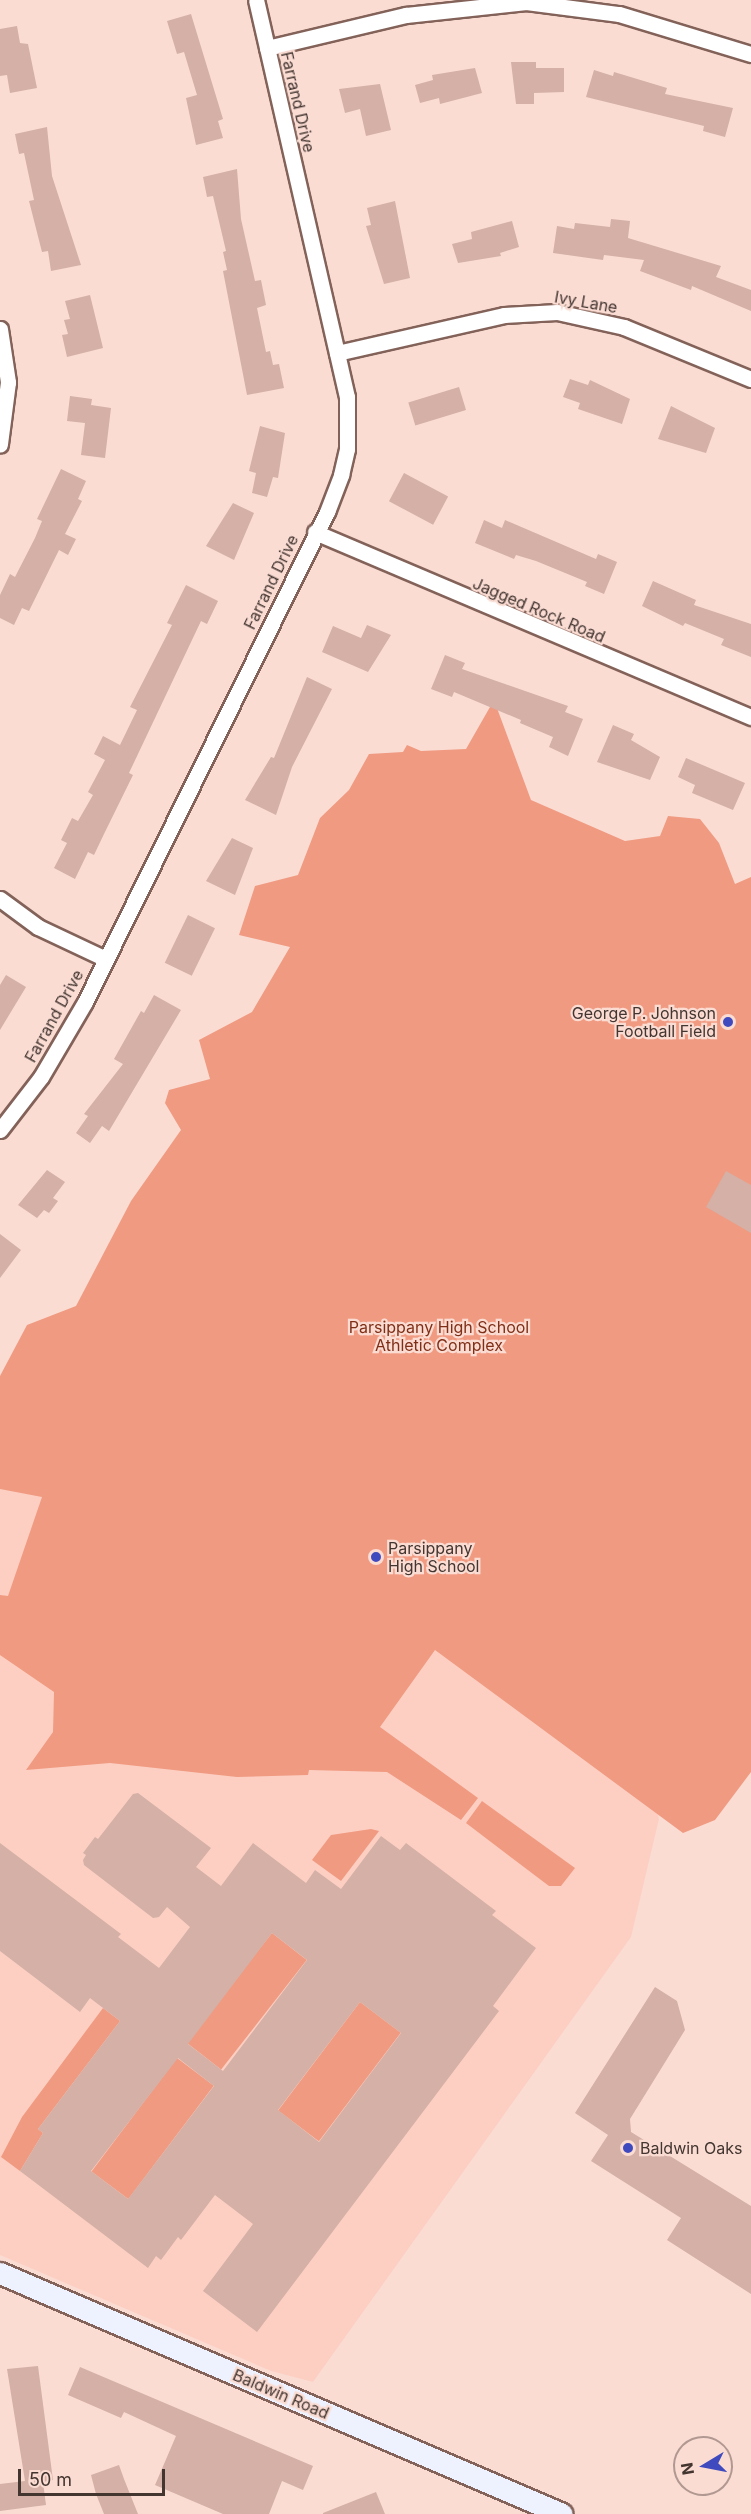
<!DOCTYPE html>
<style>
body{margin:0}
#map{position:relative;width:751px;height:2514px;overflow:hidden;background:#fadcd3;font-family:Inter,sans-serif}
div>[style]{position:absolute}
.built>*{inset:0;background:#fdcfc2}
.green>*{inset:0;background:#f09a81;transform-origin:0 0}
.building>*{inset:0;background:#d4b0a6;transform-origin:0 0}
.roads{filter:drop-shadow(2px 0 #836259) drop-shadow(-2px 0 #836259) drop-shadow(0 2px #836259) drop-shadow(0 -2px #836259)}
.street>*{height:15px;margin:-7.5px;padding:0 7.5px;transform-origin:7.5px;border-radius:7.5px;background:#fff}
.secondary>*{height:21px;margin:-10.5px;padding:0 10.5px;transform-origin:10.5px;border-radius:10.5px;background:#eef2fe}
.dots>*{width:16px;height:16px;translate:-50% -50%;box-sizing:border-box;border:3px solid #fadcd3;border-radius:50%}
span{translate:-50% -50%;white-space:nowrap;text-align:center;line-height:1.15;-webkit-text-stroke:4.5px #fadcd3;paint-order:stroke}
.street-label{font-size:16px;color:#433530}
.poi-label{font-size:16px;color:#433530}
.right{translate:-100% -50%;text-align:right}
.left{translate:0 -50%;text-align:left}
.park-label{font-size:16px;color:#802f17}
.north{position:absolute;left:673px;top:2436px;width:60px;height:60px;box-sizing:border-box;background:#fadcd3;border:2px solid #b19992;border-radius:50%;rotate:260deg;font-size:16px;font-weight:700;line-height:24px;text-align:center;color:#433530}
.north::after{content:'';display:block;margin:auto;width:21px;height:27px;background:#3f4abe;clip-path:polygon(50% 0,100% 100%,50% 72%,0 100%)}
.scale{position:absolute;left:18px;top:2469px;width:147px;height:27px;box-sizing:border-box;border:3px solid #433530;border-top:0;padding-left:8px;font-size:18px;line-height:21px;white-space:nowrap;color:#433530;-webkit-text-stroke:4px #fadcd3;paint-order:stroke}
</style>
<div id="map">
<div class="built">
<i style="clip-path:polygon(407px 745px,659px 1819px,631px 1937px,313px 2382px,271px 2371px,0 2255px,0 1427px,114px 1282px)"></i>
</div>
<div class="green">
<i style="clip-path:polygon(494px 700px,531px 800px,625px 841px,660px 836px,668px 816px,700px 819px,719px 843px,735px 884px,751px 877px,751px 1772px,715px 1820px,683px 1833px,435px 1650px,380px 1727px,478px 1798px,461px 1820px,387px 1772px,309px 1770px,308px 1775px,237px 1777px,110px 1763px,26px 1770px,53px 1732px,54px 1692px,0 1655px,0 1595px,8px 1596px,42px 1497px,0 1489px,0 1376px,27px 1325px,76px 1306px,131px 1201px,181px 1130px,165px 1103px,169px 1090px,210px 1079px,199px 1040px,252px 1012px,290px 947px,239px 935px,255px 886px,298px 875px,320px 818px,349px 790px,369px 754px,403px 752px,407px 745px,421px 751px,466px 749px)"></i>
<i style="clip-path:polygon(482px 1801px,575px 1868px,561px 1886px,549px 1886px,466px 1823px)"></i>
<i style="clip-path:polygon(371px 1829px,379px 1831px,341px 1881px,312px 1860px,331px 1835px)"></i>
<i style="left:272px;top:1933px;width:44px;height:139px;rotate:38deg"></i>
<i style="left:360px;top:2002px;width:51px;height:136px;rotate:37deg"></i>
<i style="clip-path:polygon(103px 2008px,120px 2021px,38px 2129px,43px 2133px,20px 2171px,1px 2157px,22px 2117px)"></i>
<i style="left:177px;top:2058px;width:46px;height:142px;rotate:37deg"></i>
</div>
<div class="building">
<i style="clip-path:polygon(191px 14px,223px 119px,218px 121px,223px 138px,196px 145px,186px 98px,197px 95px,184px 52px,177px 54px,167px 21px)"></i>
<i style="clip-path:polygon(17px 26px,20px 43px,28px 44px,37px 88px,10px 93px,7px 75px,0 76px,0 29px)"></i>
<i style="clip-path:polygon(511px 62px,536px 62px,536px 68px,564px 68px,564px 92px,534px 93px,534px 104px,516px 104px)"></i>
<i style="clip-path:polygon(475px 68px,482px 93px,440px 104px,439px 98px,420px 103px,415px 85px,433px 80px,432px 75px)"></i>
<i style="clip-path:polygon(594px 70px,613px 76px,614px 72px,667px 88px,665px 94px,733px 108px,725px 137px,703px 131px,704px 126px,586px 97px)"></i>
<i style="clip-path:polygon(380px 84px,391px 130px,366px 136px,360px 109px,345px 113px,339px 89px)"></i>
<i style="clip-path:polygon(47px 127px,52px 176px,81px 265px,51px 271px,48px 251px,42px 252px,29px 201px,34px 200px,24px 153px,19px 154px,15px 134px)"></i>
<i style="clip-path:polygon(237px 169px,241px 219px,255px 281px,261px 280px,266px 305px,257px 308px,266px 352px,270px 351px,273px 365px,279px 364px,284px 388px,247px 395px,223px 271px,227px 270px,223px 252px,226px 251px,213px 196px,207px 197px,203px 177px)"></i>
<i style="clip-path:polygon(395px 201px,410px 278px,384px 284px,366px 226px,371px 225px,367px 208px)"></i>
<i style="clip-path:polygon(611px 219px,630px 221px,628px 238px,721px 266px,716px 277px,751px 290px,751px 311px,692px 286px,691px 290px,640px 271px,644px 260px,604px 255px,603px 260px,553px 253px,557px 226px,574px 229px,575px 223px,610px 227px)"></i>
<i style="clip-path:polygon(512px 221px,519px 247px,500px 253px,501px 256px,458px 263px,452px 244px,472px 239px,471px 232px)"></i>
<i style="clip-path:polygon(90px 295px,103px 348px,67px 357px,62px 335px,68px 334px,64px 320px,70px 319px,65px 301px)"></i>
<i style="clip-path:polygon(570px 379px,588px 385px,590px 380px,630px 399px,622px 424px,578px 409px,580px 403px,563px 397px)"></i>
<i style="left:459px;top:387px;width:24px;height:53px;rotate:73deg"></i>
<i style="clip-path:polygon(70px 396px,92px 399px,91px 405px,111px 408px,105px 458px,81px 455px,85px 423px,67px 421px)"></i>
<i style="clip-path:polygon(671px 406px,715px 428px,706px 453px,658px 439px)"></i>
<i style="clip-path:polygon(260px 426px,285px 433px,278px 478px,273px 477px,267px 497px,252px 493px,256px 473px,249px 471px)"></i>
<i style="clip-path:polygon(61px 469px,86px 481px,78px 499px,82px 501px,65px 534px,76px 539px,68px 555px,59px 550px,29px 611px,22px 608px,14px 625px,0 618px,0 595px,10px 574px,15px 577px,35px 538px,42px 521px,37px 519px)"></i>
<i style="left:404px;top:473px;width:50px;height:32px;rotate:28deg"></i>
<i style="clip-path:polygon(233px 503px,254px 513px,234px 560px,206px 546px)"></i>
<i style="clip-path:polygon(484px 520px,502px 528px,505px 520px,596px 559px,598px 554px,617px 562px,604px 594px,585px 586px,587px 582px,536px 561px,516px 555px,514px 559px,475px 543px)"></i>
<i style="clip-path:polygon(653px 581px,696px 600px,694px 605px,751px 624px,751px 657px,721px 645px,724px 639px,685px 623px,683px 626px,642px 606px)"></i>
<i style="clip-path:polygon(186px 585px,218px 601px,207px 624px,201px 621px,129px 773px,133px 775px,104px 834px,94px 855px,88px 852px,75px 879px,54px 868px,67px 843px,61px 840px,72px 818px,78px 821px,93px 795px,88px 792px,105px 760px,94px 754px,103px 736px,120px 745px,137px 710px,130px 707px,172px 625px,167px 623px)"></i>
<i style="clip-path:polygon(367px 625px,391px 635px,368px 672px,322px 652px,333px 626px,361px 638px)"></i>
<i style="clip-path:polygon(445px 655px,465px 663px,462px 669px,568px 706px,565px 712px,583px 719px,568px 756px,549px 747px,553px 737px,520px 723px,521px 720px,454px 692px,452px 697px,431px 689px)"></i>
<i style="clip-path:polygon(307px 677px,332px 689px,292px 767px,276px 815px,245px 800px,271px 757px,274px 758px)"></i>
<i style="clip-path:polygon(613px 725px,634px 734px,631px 740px,660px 757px,650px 780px,597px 762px)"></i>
<i style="clip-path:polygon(686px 758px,745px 783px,733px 810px,692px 793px,695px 785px,678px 777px)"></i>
<i style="clip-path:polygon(232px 838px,253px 848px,235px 895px,206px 881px)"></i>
<i style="left:188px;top:915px;width:30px;height:53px;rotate:26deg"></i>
<i style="clip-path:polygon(6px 975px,26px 987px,0 1030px,0 985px)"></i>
<i style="clip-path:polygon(154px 995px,181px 1010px,109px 1131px,102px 1126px,90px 1143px,76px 1133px,88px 1116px,84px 1114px,123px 1064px,114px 1059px,141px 1011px,144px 1013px)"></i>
<i style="clip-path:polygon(47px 1170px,65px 1182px,53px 1198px,58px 1201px,49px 1213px,44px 1210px,37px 1218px,18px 1205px)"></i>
<i style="clip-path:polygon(726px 1171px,751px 1185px,751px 1233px,706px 1207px)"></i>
<i style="clip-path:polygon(0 1234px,21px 1250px,0 1278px)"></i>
<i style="clip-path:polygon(evenodd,138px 1793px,211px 1848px,196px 1867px,221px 1886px,253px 1843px,306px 1883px,315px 1870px,341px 1889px,381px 1836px,400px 1850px,406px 1843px,496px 1911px,492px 1915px,536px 1948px,493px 2006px,499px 2011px,257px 2332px,203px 2291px,253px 2224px,215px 2195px,181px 2240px,178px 2237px,161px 2260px,156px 2256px,148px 2268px,20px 2171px,43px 2133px,38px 2129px,120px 2021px,90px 1998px,80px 2012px,0 1951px,0 1843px,121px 1934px,118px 1937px,159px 1968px,190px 1927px,167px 1907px,159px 1917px,153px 1918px,84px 1865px,83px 1860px,86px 1855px,83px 1853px,95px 1837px,98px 1839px,133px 1794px,138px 1793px,272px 1933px,307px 1960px,223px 2071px,188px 2044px,272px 1933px,138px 1793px,360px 2002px,401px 2033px,319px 2142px,278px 2110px,360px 2002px,138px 1793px,178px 2058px,214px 2086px,128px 2199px,91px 2171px,178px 2058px)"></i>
<i style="clip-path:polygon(655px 1987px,677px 2001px,685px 2030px,630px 2119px,631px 2132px,751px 2206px,751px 2294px,667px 2240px,681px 2218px,591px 2161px,608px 2135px,575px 2113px)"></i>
<i style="clip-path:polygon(38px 2366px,53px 2480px,43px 2482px,46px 2505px,0 2511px,0 2484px,25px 2481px,7px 2369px)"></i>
<i style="clip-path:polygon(80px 2367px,313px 2466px,303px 2490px,282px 2481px,269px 2514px,223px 2514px,155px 2485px,176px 2436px,124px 2412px,121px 2418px,68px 2395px)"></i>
<i style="clip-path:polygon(119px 2465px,124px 2479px,138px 2514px,104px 2514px,96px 2494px,91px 2475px)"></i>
<i style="clip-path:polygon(376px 2492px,385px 2514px,323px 2514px,323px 2513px)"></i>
</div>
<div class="roads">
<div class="street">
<i style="left:267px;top:48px;width:143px;rotate:-13.4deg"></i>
<i style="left:406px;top:15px;width:121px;rotate:-6.2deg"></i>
<i style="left:526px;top:2px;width:94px;rotate:7.4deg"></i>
<i style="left:619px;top:14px;width:138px;rotate:16.9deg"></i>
<i style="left:0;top:329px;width:54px;rotate:81.4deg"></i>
<i style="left:8px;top:382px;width:63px;rotate:97.4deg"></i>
<i style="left:337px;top:353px;width:171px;rotate:-12.8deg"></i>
<i style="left:504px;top:315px;width:53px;rotate:-3.2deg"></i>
<i style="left:557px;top:312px;width:69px;rotate:12.6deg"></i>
<i style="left:624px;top:327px;width:137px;rotate:22.3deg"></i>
<i style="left:315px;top:532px;width:474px;rotate:23deg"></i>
<i style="left:0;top:899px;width:47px;rotate:36.4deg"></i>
<i style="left:38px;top:927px;width:75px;rotate:25.2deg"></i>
<i style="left:0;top:1130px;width:67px;rotate:-52.3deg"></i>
<i style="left:41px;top:1077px;width:87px;rotate:-59.6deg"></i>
<i style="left:85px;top:1002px;width:547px;rotate:-63.72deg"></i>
<i style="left:327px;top:512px;width:40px;rotate:-69deg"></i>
<i style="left:341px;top:475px;width:27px;rotate:-77deg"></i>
<i style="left:347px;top:449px;width:52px;rotate:-90deg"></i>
<i style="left:347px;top:397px;width:407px;rotate:-102.9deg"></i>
</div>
<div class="secondary">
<i style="left:0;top:2273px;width:611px;rotate:23.21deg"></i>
</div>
</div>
<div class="dots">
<i style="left:728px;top:1022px;background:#3f4abe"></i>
<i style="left:376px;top:1557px;background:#3f4abe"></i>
<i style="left:628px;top:2148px;background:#3f4abe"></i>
</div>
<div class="street-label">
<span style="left:298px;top:102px;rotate:77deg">Farrand Drive</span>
<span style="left:586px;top:302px;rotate:10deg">Ivy Lane</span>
<span style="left:271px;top:582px;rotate:-64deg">Farrand Drive</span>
<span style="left:539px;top:610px;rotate:23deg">Jagged Rock Road</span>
<span style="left:54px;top:1016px;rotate:-61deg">Farrand Drive</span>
<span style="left:281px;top:2394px;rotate:23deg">Baldwin Road</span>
</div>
<div class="poi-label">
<span class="right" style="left:716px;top:1022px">George P. Johnson<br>Football Field</span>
<span class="left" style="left:388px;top:1557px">Parsippany<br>High School</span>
<span class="left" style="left:640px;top:2148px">Baldwin Oaks</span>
</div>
<div class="park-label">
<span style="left:439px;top:1336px">Parsippany High School<br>Athletic Complex</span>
</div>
<div class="north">N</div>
<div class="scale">50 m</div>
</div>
